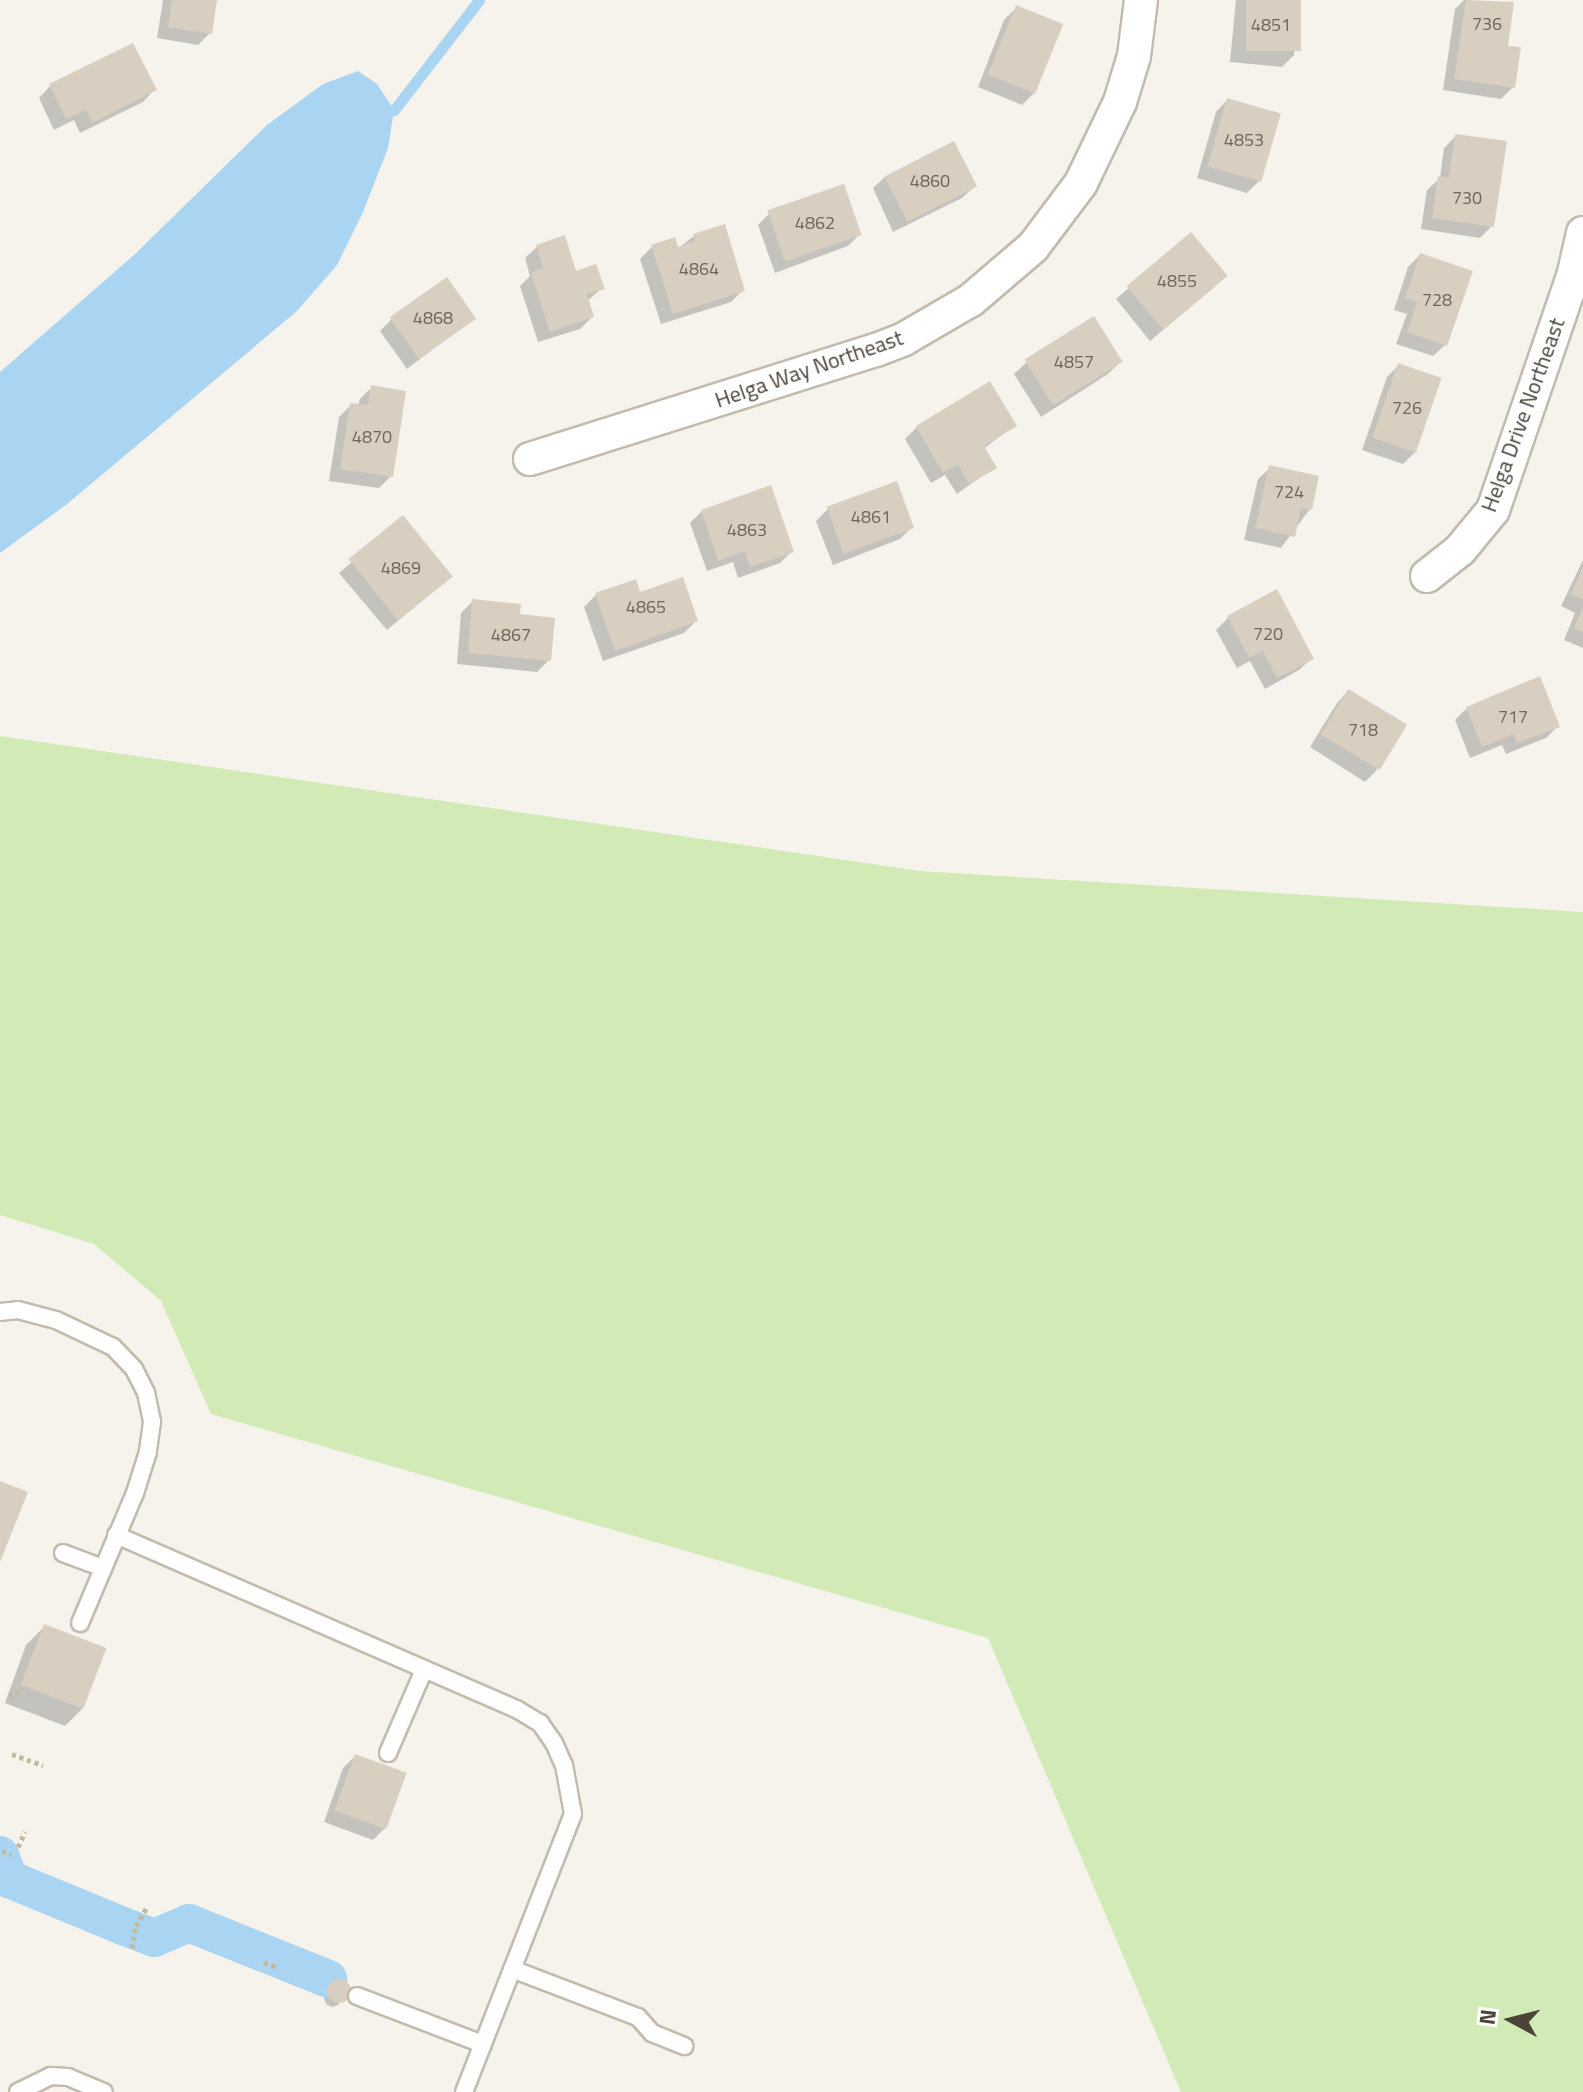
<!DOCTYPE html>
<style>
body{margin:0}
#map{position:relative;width:1583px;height:2092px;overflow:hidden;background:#f6f3ec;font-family:"Titillium Web",sans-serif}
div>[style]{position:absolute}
.green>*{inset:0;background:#d2eab5}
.water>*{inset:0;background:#a9d4f2}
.shadow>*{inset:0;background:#0003}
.stream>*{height:11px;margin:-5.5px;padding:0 5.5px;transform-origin:5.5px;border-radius:5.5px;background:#a9d4f2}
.canal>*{height:38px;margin:-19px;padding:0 19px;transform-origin:19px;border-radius:19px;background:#a9d4f2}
.building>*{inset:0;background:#d8cfc1;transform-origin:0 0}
.round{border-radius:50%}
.path>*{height:5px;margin-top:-2.5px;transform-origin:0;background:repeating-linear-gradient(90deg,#c4b79f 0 4px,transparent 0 8px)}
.roads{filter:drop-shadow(2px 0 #c2bbae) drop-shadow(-2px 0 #c2bbae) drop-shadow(0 2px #c2bbae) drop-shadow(0 -2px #c2bbae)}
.lane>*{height:16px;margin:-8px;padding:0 8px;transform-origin:8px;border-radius:8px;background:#fff}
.street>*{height:32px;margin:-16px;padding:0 16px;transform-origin:16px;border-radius:16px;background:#fff}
span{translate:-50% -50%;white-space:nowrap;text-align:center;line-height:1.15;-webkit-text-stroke:7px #fff;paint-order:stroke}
.number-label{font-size:18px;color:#6e675b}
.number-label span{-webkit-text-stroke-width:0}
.street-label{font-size:22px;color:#4b4439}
.north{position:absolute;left:1471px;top:1980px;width:80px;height:80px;-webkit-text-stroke:6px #fff;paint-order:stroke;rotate:277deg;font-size:22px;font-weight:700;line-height:32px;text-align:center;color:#4b4439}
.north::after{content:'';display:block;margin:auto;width:28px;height:36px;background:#4b4439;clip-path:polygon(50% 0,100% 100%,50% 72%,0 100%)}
</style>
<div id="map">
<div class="green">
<i style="clip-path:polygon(0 736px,920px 871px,1583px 912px,1583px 2092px,1181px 2092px,988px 1638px,211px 1414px,161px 1301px,94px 1244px,0 1215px)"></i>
</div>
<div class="water">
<i style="clip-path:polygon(358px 71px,377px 84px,394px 110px,388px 148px,363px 212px,337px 265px,297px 311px,67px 504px,0 553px,0 372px,134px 255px,267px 125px,323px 84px)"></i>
</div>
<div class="shadow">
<i style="clip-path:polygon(163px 0,215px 0,210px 33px,198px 45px,157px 38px)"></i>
<i style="clip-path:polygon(1236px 0,1299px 0,1294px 55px,1282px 67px,1230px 62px)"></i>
<i style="clip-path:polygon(1464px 0,1512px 4px,1506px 47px,1513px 87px,1501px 99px,1443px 90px,1455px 9px)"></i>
<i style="clip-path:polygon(1016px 8px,1034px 93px,1022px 105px,978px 87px,1004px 20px)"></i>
<i style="clip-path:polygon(50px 86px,154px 90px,143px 102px,80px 133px,74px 120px,54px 130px,39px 98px)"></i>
<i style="clip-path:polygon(1227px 100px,1278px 115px,1259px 181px,1247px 193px,1197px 178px,1216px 112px)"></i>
<i style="clip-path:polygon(1456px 136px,1492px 226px,1480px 238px,1421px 229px,1427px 190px,1440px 178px,1444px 148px)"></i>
<i style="clip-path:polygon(953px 144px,974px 187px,962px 198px,893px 232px,873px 188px,885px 177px)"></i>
<i style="clip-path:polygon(770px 213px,860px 234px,848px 246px,775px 273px,758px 225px)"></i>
<i style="clip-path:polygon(1190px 235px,1213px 288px,1150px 341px,1116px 299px)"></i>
<i style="clip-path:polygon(694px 236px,743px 290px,731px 302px,661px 324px,640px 259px,652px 247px,677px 249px)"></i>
<i style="clip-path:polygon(537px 247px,602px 288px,587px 301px,592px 317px,580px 329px,538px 342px,520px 286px,530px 276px,525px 258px)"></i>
<i style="clip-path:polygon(1420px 255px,1445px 345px,1433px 356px,1396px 344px,1407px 314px,1394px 310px,1408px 267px)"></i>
<i style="clip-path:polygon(473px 318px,407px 369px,380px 331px,392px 319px)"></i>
<i style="clip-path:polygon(1094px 319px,1120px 362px,1108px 374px,1041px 417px,1014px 374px,1026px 363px)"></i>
<i style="clip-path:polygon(1399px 365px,1415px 452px,1403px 464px,1362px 450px,1387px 377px)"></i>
<i style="clip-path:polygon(989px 384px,1014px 426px,983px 449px,994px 467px,957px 494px,945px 475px,931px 483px,905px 439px,917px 427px)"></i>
<i style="clip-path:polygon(371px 388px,391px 476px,379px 488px,329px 481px,339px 417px,351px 405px,358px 406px,360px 399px)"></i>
<i style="clip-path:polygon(1270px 468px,1310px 509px,1281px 548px,1244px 540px,1258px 479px)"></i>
<i style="clip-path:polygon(828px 509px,912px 527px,900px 539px,833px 565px,816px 521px)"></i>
<i style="clip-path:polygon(702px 511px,792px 551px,780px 563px,738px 578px,733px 562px,707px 571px,690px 523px)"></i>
<i style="clip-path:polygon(403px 518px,438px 587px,387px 630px,339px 573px)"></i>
<i style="clip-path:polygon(1583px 560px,1583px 648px,1564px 640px,1575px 613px,1561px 606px)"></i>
<i style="clip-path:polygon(1276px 592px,1311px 659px,1299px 670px,1265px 689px,1250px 661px,1237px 668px,1216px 630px,1228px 618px)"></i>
<i style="clip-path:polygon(639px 594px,696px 621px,684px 633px,603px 661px,584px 607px,596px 595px)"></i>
<i style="clip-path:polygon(473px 601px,518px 616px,549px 660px,537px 672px,457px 664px,461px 613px)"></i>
<i style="clip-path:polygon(1348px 691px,1377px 770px,1365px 782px,1310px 747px,1337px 703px)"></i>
<i style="clip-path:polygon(1467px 708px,1558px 726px,1546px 738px,1506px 754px,1502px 745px,1470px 758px,1455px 720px)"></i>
<i style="clip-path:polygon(44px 1627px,83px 1708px,65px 1726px,5px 1703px,26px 1645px)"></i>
<i style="clip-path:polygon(355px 1756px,385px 1828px,373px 1840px,324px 1822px,343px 1768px)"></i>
<i style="clip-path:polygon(339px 1981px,347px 1984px,349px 1990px,338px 2005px,332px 2007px,326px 2004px,323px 1995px)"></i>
</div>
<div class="stream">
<i style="left:394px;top:110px;width:139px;rotate:-52.3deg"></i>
</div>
<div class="canal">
<i style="left:0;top:1855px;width:26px;rotate:69deg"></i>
<i style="left:9px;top:1879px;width:123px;rotate:22.4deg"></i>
<i style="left:123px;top:1926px;width:33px;rotate:21deg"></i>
<i style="left:154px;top:1938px;width:38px;rotate:-23deg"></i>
<i style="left:189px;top:1923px;width:150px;rotate:21.9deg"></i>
</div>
<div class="building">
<i style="clip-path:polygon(172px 0,217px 0,212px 34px,168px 27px)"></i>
<i style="left:1246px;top:0;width:55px;height:51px"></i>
<i style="clip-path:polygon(1466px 0,1514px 2px,1508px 46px,1521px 47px,1515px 88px,1454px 79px)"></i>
<i style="left:1016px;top:5px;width:51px;height:75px;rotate:22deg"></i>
<i style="clip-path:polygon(133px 43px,157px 90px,92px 123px,86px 110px,66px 119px,49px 84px)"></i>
<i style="left:1227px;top:98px;width:56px;height:71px;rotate:16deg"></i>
<i style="clip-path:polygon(1455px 134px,1507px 141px,1494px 227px,1432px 218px,1438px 176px,1449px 178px)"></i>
<i style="left:954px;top:141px;width:51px;height:78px;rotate:63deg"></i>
<i style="left:844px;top:184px;width:54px;height:81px;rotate:71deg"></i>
<i style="clip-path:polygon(725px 224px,745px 291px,673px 314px,651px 245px,675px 237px,678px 247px,695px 241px,693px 234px)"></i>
<i style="left:1191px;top:232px;width:57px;height:84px;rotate:50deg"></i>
<i style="clip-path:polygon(565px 235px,576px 271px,596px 264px,605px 289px,587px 294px,594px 317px,550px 332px,531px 273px,543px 268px,536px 245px)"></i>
<i style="clip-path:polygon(1420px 253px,1473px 271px,1447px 346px,1407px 332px,1417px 302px,1405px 298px)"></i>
<i style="left:447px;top:277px;width:51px;height:70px;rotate:55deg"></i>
<i style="left:1094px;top:316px;width:54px;height:82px;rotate:58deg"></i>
<i style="left:1398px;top:363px;width:46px;height:79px;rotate:19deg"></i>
<i style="clip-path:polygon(990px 381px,1017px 426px,984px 446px,997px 468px,969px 484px,958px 464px,943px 473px,916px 426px)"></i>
<i style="clip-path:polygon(371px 385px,406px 391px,393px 477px,340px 469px,350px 403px,368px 405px)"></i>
<i style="clip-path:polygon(1269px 465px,1319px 476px,1312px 510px,1301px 508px,1295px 537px,1255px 528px)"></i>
<i style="left:897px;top:481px;width:50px;height:75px;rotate:70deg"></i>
<i style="clip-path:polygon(771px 485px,794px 552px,750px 567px,745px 551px,718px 561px,701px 510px)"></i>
<i style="left:403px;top:515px;width:79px;height:70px;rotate:51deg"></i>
<i style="clip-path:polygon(1583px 566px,1583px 600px,1571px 594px)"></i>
<i style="clip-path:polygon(683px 577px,698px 621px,615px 651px,595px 593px,636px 579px,640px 592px)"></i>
<i style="clip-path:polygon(1277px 589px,1314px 659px,1277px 678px,1263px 651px,1249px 658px,1227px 616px)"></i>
<i style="clip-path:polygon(472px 599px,521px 604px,520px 614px,555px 618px,551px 661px,468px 653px)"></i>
<i style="clip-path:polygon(1583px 607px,1583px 632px,1574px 628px)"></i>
<i style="clip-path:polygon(1540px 676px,1560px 727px,1517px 743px,1514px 734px,1482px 747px,1466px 707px)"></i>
<i style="left:1348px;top:689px;width:69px;height:53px;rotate:31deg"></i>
<i style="clip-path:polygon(0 1481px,28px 1492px,0 1562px)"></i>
<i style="left:44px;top:1624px;width:67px;height:65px;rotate:21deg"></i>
<i style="left:355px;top:1754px;width:55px;height:60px;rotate:20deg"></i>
<i class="round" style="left:327px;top:1979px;width:24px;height:24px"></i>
</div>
<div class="path">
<i style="left:9px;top:1696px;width:10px;rotate:-24deg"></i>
<i style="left:12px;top:1754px;width:33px;rotate:20deg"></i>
<i style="left:18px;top:1847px;width:17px;rotate:-65deg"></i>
<i style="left:2px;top:1851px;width:10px;rotate:24deg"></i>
<i style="left:132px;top:1948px;width:22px;rotate:-80deg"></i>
<i style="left:136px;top:1926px;width:22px;rotate:-60deg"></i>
<i style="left:264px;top:1962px;width:16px;rotate:22deg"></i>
</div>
<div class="roads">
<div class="lane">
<i style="left:0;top:1312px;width:18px;rotate:-6deg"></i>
<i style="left:18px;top:1310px;width:39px;rotate:15deg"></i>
<i style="left:56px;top:1320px;width:63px;rotate:25.3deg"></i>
<i style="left:113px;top:1347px;width:30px;rotate:46deg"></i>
<i style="left:134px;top:1369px;width:27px;rotate:63deg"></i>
<i style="left:146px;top:1393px;width:30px;rotate:78deg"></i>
<i style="left:152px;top:1422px;width:30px;rotate:98deg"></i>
<i style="left:148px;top:1452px;width:43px;rotate:107.6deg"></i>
<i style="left:135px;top:1493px;width:141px;rotate:112.9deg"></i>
<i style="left:116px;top:1535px;width:438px;rotate:23.5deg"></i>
<i style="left:518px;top:1710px;width:26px;rotate:31deg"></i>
<i style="left:540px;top:1723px;width:24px;rotate:55deg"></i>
<i style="left:554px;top:1743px;width:24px;rotate:66deg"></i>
<i style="left:564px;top:1765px;width:50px;rotate:79.6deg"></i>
<i style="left:573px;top:1814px;width:299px;rotate:111.4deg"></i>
<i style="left:63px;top:1553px;width:43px;rotate:20.6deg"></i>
<i style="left:388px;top:1753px;width:90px;rotate:-66.6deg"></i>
<i style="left:512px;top:1969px;width:135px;rotate:20.9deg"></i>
<i style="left:638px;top:2017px;width:21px;rotate:49deg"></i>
<i style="left:652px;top:2033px;width:35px;rotate:22deg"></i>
<i style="left:357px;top:1996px;width:135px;rotate:20.9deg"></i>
<i style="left:18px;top:2092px;width:37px;rotate:-26deg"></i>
<i style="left:51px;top:2076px;width:17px;rotate:3deg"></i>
<i style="left:68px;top:2077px;width:39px;rotate:23deg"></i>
</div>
<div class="street">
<i style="left:530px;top:459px;width:363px;rotate:-17.5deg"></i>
<i style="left:876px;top:350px;width:30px;rotate:-21deg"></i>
<i style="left:904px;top:339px;width:78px;rotate:-30.2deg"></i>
<i style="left:971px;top:300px;width:82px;rotate:-40.5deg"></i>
<i style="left:1033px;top:247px;width:80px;rotate:-53.1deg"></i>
<i style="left:1081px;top:183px;width:90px;rotate:-64.3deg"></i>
<i style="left:1120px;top:102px;width:48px;rotate:-73.1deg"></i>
<i style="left:1134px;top:56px;width:56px;rotate:-82.9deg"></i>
<i style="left:1427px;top:576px;width:42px;rotate:-38.2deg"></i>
<i style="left:1460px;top:550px;width:52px;rotate:-50.5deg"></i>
<i style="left:1493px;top:510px;width:246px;rotate:-71.1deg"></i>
<i style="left:1573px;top:277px;width:45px;rotate:-77.2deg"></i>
</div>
</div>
<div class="number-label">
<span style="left:1487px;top:24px">736</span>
<span style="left:1271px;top:25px">4851</span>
<span style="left:1244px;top:140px">4853</span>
<span style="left:930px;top:181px">4860</span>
<span style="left:1467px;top:198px">730</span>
<span style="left:815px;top:223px">4862</span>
<span style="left:699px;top:269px">4864</span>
<span style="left:1177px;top:281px">4855</span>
<span style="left:1437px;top:300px">728</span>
<span style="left:433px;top:318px">4868</span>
<span style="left:1074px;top:362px">4857</span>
<span style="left:1407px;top:408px">726</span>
<span style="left:372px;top:437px">4870</span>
<span style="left:1289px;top:492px">724</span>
<span style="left:871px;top:517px">4861</span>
<span style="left:747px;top:530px">4863</span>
<span style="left:401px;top:568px">4869</span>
<span style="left:646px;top:607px">4865</span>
<span style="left:1268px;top:634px">720</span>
<span style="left:511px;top:635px">4867</span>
<span style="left:1513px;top:717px">717</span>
<span style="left:1363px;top:730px">718</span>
</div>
<div class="street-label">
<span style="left:809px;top:369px;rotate:-19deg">Helga Way Northeast</span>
<span style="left:1523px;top:415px;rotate:-70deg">Helga Drive Northeast</span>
</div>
<div class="north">N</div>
</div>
